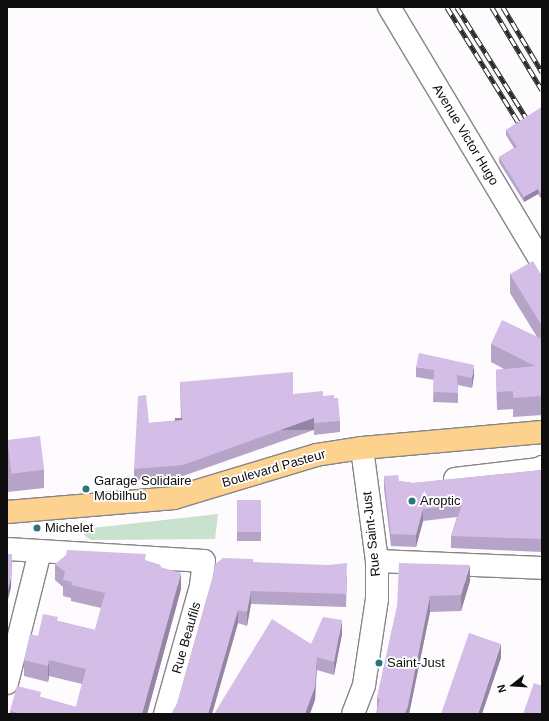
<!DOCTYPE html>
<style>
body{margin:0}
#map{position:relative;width:549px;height:721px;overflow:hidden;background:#fdfbfe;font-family:Helvetica,sans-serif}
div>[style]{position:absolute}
.green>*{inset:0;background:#c8e2cd}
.roads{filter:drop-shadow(1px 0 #878588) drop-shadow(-1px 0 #878588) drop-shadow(0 1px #878588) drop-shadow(0 -1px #878588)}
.minor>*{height:22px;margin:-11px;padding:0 11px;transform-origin:11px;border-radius:11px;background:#fff}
.primary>*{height:22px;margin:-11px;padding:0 11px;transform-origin:11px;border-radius:11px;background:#fdd18e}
.rail>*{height:4.5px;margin-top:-2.25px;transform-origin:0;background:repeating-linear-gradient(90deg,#fff 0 9px,#29292a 0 18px);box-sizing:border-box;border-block:1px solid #29292a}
.wall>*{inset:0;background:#b6a3c8;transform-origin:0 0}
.shaded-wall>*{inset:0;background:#9485a2;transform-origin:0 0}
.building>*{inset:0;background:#d4bee8;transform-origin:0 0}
.dots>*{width:11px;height:11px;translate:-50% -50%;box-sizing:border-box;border:2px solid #fff;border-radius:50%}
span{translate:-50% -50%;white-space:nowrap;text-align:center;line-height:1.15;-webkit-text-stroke:3.5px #fff;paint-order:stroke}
.street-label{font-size:13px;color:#0e0e0f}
.poi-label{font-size:13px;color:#0e0e0f}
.left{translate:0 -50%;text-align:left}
.frame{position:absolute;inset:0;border:8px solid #0e0e0f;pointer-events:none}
.north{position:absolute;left:493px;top:665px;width:40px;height:40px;-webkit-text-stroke:3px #fff;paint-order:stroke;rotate:253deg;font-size:11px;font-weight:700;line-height:16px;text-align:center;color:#0e0e0f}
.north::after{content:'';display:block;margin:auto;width:14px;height:18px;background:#0e0e0f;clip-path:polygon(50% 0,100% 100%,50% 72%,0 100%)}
</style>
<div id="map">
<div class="green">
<i style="clip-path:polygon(218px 514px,215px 539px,91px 540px,85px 536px,83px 529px)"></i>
</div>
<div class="roads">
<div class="minor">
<i style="left:389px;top:7px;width:298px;rotate:59.1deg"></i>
<i style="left:455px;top:479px;width:85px;rotate:-6.8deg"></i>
<i style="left:539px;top:469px;width:4px;rotate:-34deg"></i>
<i style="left:7px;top:549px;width:197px;rotate:3.5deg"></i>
<i style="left:204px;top:561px;width:25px;rotate:97deg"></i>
<i style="left:201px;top:586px;width:133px;rotate:105.7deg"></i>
<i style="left:377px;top:561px;width:165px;rotate:2.4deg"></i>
<i style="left:7px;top:683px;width:135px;rotate:-75.9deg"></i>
<i style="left:353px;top:714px;width:31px;rotate:-69deg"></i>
<i style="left:364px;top:685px;width:87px;rotate:-81.4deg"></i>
<i style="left:377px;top:599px;width:38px;rotate:-90deg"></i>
<i style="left:377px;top:561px;width:114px;rotate:-97.6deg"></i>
</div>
<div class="primary">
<i style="left:7px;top:512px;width:168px;rotate:-4.8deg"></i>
<i style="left:174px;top:498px;width:148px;rotate:-16.8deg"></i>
<i style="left:316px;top:455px;width:47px;rotate:-8.7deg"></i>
<i style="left:362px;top:448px;width:181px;rotate:-5.1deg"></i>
</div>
</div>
<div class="rail">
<i style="left:447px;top:7px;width:146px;rotate:58.2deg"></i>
<i style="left:457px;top:7px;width:160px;rotate:58deg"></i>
<i style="left:492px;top:7px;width:97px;rotate:58.9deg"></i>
<i style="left:503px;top:7px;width:76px;rotate:59deg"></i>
</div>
<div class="wall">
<i style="clip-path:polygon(542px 107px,542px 200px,538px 194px,524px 202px,499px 162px,499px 157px,514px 148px,506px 135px,506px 130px)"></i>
<i style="clip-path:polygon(510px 274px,542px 276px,542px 415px,513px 417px,513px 409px,497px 410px,496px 370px,504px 369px,491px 362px,491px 344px,537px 337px,510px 293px)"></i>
<i style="clip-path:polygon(416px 367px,474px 375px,472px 388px,458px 385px,458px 403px,433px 402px,434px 380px,416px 377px)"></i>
<i style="clip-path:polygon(180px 382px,293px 394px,323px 396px,334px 398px,340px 421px,340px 432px,314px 435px,314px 430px,183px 476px,134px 480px,134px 469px,149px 423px,181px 420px)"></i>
<i style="clip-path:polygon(7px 439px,44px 470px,44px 488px,7px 492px)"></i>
<i style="clip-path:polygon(542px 470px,542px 552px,451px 548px,451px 536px,457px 517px,423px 521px,416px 547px,391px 546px,384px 489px,384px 476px,399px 481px,413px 483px)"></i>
<i style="left:261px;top:500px;width:41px;height:24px;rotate:90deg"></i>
<i style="clip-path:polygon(146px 561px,161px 567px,181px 589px,147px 714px,10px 714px,10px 711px,41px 697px,76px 707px,82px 684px,49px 676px,48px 682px,24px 676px,24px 660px,38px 636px,58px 621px,95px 630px,101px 608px,71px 601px,71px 598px,63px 596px,63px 587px,55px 580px,55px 564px)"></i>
<i style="clip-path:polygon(253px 562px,347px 577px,346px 607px,251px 604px,247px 626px,238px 623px,212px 714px,172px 714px,177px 704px,213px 576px)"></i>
<i style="clip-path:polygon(470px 581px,461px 611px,430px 612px,409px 714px,376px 714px,377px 709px,377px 698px,397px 607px)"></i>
<i style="clip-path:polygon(342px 634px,334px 675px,317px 670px,315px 700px,311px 644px)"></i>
</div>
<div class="shaded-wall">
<i style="clip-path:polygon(538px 189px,538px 194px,524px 202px,524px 197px)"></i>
<i style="clip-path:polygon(474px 365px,474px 375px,472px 388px,472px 378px)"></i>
<i style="left:314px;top:418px;width:12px;height:139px;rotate:90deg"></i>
<i style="clip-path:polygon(423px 509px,423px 521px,416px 547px,416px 535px)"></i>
<i style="clip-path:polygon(12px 554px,11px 588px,7px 603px,7px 594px)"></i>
<i style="clip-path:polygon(470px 565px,470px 581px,461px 611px,461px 595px)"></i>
<i style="clip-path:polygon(181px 573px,181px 589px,147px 714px,142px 714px)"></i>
<i style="clip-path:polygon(251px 591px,251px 604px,247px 626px,247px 612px)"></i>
<i style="clip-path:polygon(430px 596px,430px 612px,409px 714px,405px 714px)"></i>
<i style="clip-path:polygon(238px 610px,238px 623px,212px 714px,208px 714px)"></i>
<i style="clip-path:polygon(342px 620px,342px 634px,334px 675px,334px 662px)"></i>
<i style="clip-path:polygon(501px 644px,501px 658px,482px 714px,478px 714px)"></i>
<i style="clip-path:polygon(317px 657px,315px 700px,310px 714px,305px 714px)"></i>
<i style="clip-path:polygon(49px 660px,49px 676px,48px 682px,48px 666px)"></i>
</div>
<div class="building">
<i style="clip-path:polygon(542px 107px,542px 195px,538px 189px,524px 197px,499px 157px,517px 147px,506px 130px)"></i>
<i style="clip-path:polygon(533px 261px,542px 276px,542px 326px,510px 274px)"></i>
<i style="clip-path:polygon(502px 320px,542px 339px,542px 396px,513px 398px,513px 391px,497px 392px,496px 370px,535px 366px,491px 344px)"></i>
<i style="clip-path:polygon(419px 353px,474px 365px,472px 378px,457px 375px,458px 393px,433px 392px,434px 370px,416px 367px)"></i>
<i style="clip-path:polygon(293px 372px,293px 394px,323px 391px,323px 396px,334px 395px,334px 398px,338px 398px,340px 421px,314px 423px,314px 418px,183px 465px,134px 469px,138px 396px,146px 395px,149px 423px,182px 420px,180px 382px)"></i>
<i style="left:40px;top:436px;width:34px;height:33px;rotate:83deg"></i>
<i style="clip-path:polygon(542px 470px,542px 539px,451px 536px,462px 505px,423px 509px,416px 535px,391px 534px,384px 476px,398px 475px,399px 481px,413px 483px)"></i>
<i style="left:261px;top:500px;width:32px;height:24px;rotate:90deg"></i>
<i style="clip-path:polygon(67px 550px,146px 554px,145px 560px,161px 565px,160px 567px,181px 573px,142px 714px,18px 714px,18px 713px,10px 711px,17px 686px,41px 692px,40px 697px,76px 707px,86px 669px,49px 660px,48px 666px,24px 660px,30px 634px,38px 636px,43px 614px,58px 617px,57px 621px,95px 630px,105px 593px,71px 585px,72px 582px,63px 580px,65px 572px,55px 564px,66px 555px)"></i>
<i style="clip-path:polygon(7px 554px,12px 554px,11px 578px,7px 594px)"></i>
<i style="clip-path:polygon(223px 558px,253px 559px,253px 562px,328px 565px,347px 563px,346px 594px,251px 591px,247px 612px,238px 610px,208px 714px,172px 714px,173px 710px,177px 704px,213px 576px,215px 564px)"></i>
<i style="clip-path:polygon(399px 563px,470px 565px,461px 595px,430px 596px,408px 706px,405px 714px,376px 714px,380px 699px,377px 698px,397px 607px)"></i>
<i style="clip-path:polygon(323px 617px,342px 620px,334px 662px,317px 657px,315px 687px,305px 714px,214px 714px,272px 619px,311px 644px)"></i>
<i style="clip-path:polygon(469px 633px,501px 644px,478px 714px,441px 714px)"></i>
<i style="clip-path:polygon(534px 683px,542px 686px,542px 714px,523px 714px)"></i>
</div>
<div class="dots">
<i style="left:86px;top:489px;background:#2b747d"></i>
<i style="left:412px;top:501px;background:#2b747d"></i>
<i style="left:37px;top:528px;background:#2b747d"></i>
<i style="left:379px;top:663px;background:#2b747d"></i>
</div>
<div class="street-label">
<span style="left:465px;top:135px;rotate:59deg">Avenue Victor Hugo</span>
<span style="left:274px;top:469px;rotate:-16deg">Boulevard Pasteur</span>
<span style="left:372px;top:534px;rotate:-96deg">Rue Saint-Just</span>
<span style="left:187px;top:638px;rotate:-74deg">Rue Beaufils</span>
</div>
<div class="poi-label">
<span class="left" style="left:94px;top:489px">Garage Solidaire<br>Mobilhub</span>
<span class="left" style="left:420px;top:501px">Aroptic</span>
<span class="left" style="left:45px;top:528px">Michelet</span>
<span class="left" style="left:387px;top:663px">Saint-Just</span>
</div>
<div class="frame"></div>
<div class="north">N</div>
</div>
